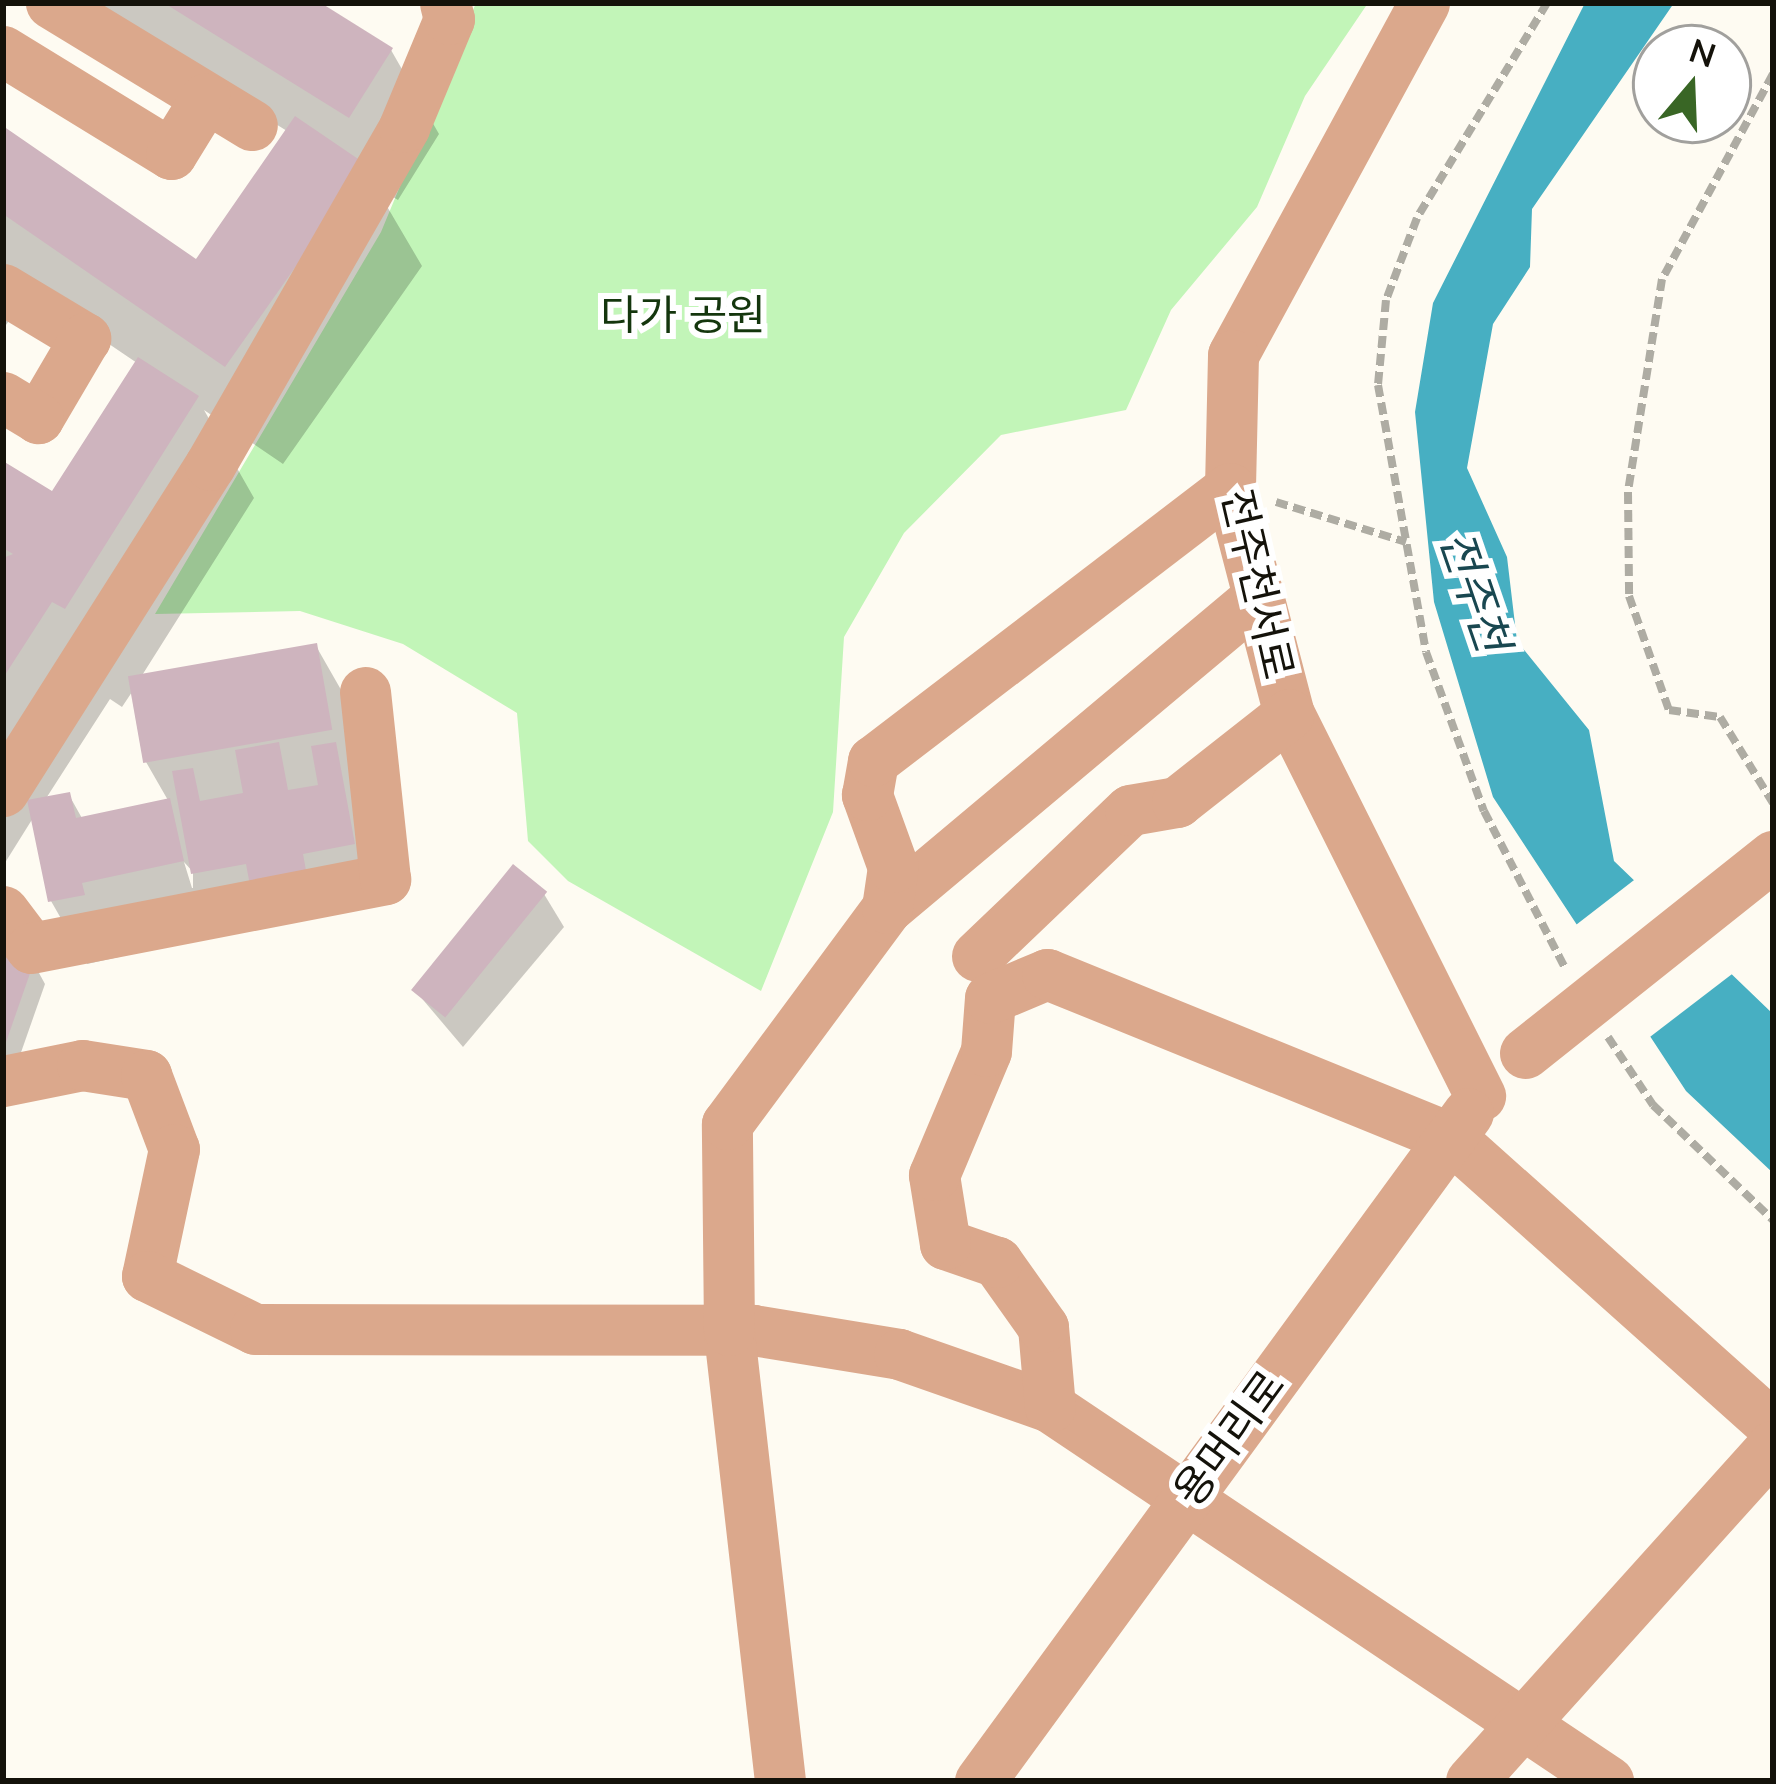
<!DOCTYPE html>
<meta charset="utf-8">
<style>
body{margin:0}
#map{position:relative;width:1776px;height:1784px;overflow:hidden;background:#fefbf2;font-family:Mulish,"Noto Sans KR",sans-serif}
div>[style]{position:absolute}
.green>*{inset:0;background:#c2f5b8}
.water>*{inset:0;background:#47afc2}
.pier>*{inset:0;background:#fefbf2}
.shadow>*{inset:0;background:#0003}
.building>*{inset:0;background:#ceb4be;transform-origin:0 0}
.path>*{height:8px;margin-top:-4px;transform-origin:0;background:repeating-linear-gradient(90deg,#aeaca3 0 12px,transparent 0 18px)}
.minor>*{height:51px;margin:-25.5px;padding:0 25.5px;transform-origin:25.5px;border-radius:25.5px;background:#dba88c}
.minor-bridge>*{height:51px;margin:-25.5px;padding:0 25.5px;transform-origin:25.5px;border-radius:25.5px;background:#dba88c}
span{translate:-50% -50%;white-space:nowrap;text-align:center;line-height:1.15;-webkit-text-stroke:12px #fff;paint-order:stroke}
.park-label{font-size:42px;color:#14360d}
.street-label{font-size:42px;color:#14120a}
.water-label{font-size:45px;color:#194750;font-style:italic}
.frame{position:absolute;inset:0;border:6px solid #14120a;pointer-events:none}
.north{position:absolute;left:1632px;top:24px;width:120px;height:120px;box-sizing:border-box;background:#fff;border:3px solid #a1a09d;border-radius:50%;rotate:19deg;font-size:33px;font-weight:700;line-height:48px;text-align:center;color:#14120a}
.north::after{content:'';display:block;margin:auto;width:42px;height:54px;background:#396625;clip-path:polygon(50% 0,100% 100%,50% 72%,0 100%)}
</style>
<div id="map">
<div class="green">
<i style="clip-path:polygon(476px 3px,1368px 3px,1305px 96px,1257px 207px,1171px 310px,1126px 410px,1001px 435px,904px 533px,844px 637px,833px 812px,761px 991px,568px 881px,528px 841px,517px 713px,403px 644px,300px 611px,155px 614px,381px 232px)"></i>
</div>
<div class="water">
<i style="clip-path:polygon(1585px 3px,1674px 3px,1532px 209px,1530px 267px,1493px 324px,1467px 468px,1507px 557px,1517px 641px,1589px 730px,1614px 861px,1773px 1014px,1773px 1173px,1686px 1091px,1493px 797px,1434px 602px,1415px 412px,1433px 303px)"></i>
</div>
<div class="pier">
<i style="clip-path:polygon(1638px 877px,1736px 971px,1646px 1040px,1572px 928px)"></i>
</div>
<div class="shadow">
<i style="clip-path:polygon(evenodd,82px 3px,315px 3px,391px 50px,439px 134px,398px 200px,375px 186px,422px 266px,283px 464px,204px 410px,254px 498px,141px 677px,316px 646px,352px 709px,372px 877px,116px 945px,119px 957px,87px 964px,51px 901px,33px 818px,3px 866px,3px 465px,53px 495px,137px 363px,31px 291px,3px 329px,3px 129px,196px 263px,287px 131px,82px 3px,134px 689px,146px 762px,169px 802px,83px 820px,69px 795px,45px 800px,110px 699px,122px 707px,134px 689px,82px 3px,184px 862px,193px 872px,193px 888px,192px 888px,184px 862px)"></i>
<i style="clip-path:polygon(544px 894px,564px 927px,463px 1047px,413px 988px)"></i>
<i style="clip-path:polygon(3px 951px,33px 962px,45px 984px,18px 1061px,3px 1056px)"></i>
</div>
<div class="building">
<i style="clip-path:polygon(164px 3px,321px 3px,393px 48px,349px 118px)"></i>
<i style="clip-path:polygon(295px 116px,367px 165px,225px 367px,3px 214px,3px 126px,196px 259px)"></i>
<i style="clip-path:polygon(138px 357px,199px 396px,65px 609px,52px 602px,3px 678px,3px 558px,13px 554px,3px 548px,3px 461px,52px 491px)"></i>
<i style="left:317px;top:643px;width:88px;height:192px;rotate:80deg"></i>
<i style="clip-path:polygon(279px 742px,288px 790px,318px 785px,311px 746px,336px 742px,355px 844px,303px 854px,308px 881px,251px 891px,246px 864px,191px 874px,172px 771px,193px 768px,200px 801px,243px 793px,235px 750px)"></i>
<i style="clip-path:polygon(70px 792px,76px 818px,170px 798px,184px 861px,82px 883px,85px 895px,48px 902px,27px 800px)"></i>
<i style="left:513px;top:864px;width:44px;height:162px;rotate:39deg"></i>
<i style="clip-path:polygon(3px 948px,35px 959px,4px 1048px,3px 1047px)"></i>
</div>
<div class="path">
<i style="left:1547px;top:3px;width:251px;rotate:121.2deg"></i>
<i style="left:1417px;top:218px;width:88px;rotate:110.7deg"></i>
<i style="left:1386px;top:300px;width:85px;rotate:95.4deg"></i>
<i style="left:1378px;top:385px;width:271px;rotate:79.8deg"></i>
<i style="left:1426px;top:652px;width:169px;rotate:70deg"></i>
<i style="left:1484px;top:811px;width:177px;rotate:62.7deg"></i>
<i style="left:1773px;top:74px;width:233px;rotate:118.4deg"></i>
<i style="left:1662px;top:279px;width:216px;rotate:99.1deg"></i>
<i style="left:1628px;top:492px;width:104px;rotate:89.4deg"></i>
<i style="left:1629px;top:596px;width:121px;rotate:70.7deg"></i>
<i style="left:1669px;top:710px;width:51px;rotate:7.8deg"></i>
<i style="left:1720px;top:717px;width:101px;rotate:58.4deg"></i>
<i style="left:1276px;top:502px;width:136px;rotate:17.1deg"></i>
<i style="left:1608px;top:1037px;width:82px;rotate:56.5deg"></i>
<i style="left:1653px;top:1105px;width:166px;rotate:43.8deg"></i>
</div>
<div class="minor">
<i style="left:51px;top:3px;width:235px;rotate:31.3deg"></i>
<i style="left:1424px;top:3px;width:400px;rotate:118.5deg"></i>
<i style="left:1233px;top:355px;width:133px;rotate:91.3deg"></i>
<i style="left:1230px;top:488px;width:234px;rotate:75.4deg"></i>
<i style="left:1289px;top:714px;width:427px;rotate:63.4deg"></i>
<i style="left:3px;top:51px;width:197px;rotate:31.5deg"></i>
<i style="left:171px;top:154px;width:65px;rotate:-58.3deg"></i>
<i style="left:3px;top:289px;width:96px;rotate:30.9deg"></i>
<i style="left:85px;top:338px;width:93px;rotate:120.4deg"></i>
<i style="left:38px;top:418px;width:41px;rotate:-149deg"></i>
<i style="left:3px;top:791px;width:386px;rotate:-57.6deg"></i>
<i style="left:210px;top:465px;width:390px;rotate:-60.1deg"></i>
<i style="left:404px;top:127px;width:117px;rotate:-67.4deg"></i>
<i style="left:449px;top:19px;width:16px;rotate:-104deg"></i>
<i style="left:887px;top:908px;width:483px;rotate:-40deg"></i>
<i style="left:3px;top:911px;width:46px;rotate:52.9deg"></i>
<i style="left:31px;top:948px;width:361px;rotate:-11deg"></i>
<i style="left:385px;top:879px;width:188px;rotate:-96.1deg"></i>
<i style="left:977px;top:956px;width:211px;rotate:-43.7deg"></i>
<i style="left:1130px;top:810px;width:48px;rotate:-9.7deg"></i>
<i style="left:1177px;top:802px;width:142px;rotate:-38.2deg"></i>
<i style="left:3px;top:1081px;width:81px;rotate:-11.4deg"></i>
<i style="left:82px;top:1065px;width:65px;rotate:8.9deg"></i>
<i style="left:146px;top:1075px;width:79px;rotate:69.3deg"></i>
<i style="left:174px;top:1149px;width:130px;rotate:102deg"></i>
<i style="left:147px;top:1276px;width:120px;rotate:26.1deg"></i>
<i style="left:255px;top:1329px;width:498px;rotate:0.1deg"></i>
<i style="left:753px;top:1330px;width:148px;rotate:9.3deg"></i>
<i style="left:899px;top:1354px;width:160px;rotate:19.3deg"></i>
<i style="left:1050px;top:1407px;width:672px;rotate:33.83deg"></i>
<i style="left:1050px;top:1407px;width:80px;rotate:-95deg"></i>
<i style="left:1043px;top:1327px;width:80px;rotate:-125.3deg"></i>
<i style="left:997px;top:1262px;width:55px;rotate:-160.9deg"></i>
<i style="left:945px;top:1244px;width:70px;rotate:-99.1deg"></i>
<i style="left:934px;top:1175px;width:134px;rotate:-67.2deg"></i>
<i style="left:986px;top:1051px;width:53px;rotate:-85.7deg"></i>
<i style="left:990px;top:998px;width:62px;rotate:-22.8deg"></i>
<i style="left:1047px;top:974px;width:436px;rotate:22.1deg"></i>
<i style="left:1451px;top:1138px;width:432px;rotate:41.8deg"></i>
<i style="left:780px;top:1781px;width:454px;rotate:-96.5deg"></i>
<i style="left:729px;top:1330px;width:206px;rotate:-90.6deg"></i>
<i style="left:727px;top:1124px;width:269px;rotate:-53.5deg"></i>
<i style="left:887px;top:908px;width:41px;rotate:-81.7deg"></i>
<i style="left:893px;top:867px;width:77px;rotate:-109.9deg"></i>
<i style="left:867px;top:795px;width:35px;rotate:-80deg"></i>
<i style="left:873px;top:761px;width:449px;rotate:-37.4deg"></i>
<i style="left:980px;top:1781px;width:827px;rotate:-53.85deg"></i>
<i style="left:1471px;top:1781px;width:451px;rotate:-48deg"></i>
</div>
<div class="minor-bridge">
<i style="left:1525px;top:1053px;width:317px;rotate:-38.5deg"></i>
</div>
<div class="park-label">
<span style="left:683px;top:315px">다가 공원</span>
</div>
<div class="street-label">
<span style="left:1258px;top:584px;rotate:77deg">전주천서로</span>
<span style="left:1229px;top:1438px;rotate:-54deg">용머리로</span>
</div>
<div class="water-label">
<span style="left:1475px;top:591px;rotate:71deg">전주천</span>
</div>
<div class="frame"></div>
<div class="north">N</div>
</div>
